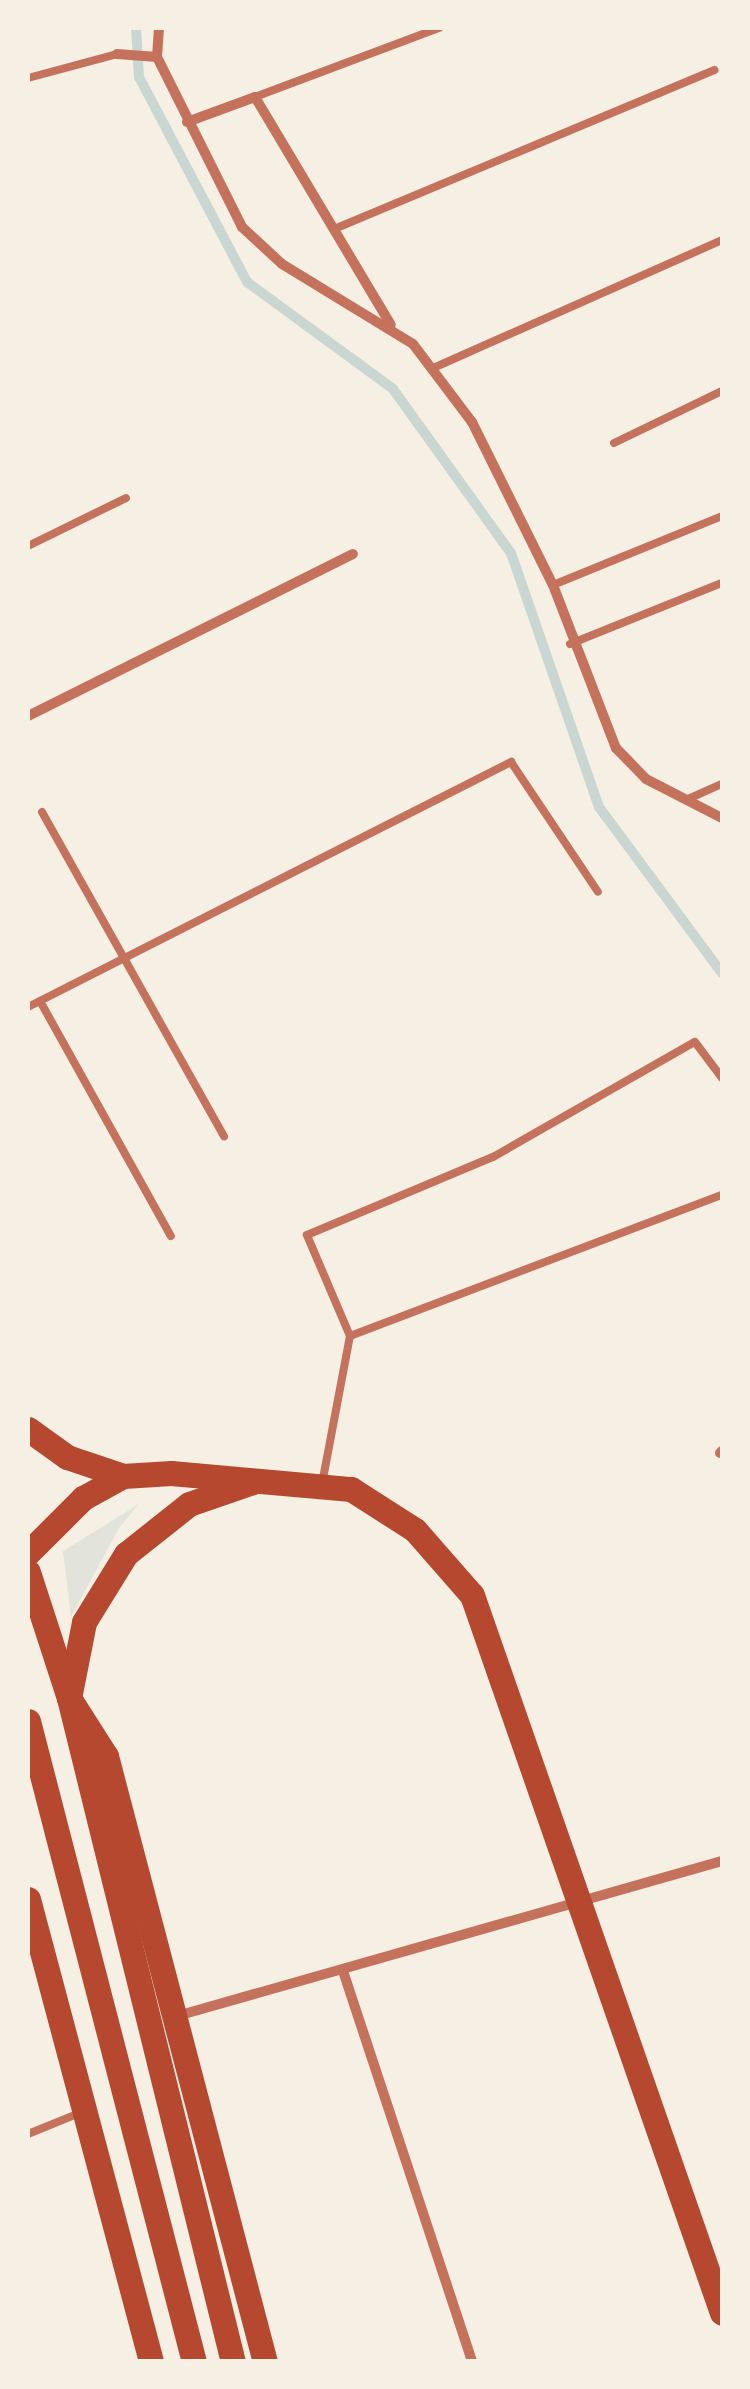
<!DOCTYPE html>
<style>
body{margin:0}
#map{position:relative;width:750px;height:2389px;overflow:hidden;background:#f6efe4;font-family:"DM Sans",sans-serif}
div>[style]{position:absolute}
.green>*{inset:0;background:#e2e4dc}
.stream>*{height:10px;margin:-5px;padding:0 5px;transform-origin:5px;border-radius:5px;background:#c9d6d2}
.service>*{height:8px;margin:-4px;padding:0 4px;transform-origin:4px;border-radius:4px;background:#c5725c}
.minor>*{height:10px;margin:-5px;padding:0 5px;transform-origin:5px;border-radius:5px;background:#c5725c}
.primary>*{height:25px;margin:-12.5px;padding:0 12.5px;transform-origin:12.5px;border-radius:12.5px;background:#b5482f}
.trunk>*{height:25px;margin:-12.5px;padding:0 12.5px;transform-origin:12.5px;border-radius:12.5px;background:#b5482f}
span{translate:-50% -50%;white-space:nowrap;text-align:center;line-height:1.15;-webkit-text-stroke:9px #f6efe4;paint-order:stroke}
.frame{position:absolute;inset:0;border:30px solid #f6efe4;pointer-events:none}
</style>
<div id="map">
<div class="green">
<i style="clip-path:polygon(139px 1504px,119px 1528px,71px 1617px,63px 1551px)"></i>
</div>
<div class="stream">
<i style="left:136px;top:28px;width:49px;rotate:86.5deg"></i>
<i style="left:139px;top:77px;width:232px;rotate:62.2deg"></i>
<i style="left:247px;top:282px;width:181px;rotate:36.2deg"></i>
<i style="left:393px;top:389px;width:202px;rotate:54.3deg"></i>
<i style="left:511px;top:553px;width:269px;rotate:70.9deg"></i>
<i style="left:599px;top:807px;width:207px;rotate:53.5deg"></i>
</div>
<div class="service">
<i style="left:28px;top:78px;width:92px;rotate:-15.1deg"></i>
<i style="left:255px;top:97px;width:197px;rotate:-20.6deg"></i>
<i style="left:339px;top:227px;width:407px;rotate:-22.7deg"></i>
<i style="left:431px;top:369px;width:318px;rotate:-23.9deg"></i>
<i style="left:614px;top:443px;width:120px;rotate:-25.7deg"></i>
<i style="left:28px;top:546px;width:109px;rotate:-26.1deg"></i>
<i style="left:553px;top:585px;width:183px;rotate:-22.2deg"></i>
<i style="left:570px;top:644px;width:164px;rotate:-21.9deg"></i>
<i style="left:688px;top:799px;width:37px;rotate:-24deg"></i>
<i style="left:42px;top:812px;width:372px;rotate:60.7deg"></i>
<i style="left:40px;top:1001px;width:269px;rotate:60.9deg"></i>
<i style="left:28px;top:1007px;width:542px;rotate:-26.9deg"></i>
<i style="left:511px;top:762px;width:156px;rotate:56.2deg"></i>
<i style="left:350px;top:1336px;width:398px;rotate:-20.8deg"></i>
<i style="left:322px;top:1484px;width:151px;rotate:-79.3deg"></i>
<i style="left:350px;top:1336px;width:110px;rotate:-113.1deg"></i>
<i style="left:307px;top:1235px;width:202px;rotate:-22.8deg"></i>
<i style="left:493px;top:1157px;width:232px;rotate:-29.7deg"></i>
<i style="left:695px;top:1042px;width:45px;rotate:53.1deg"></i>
<i style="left:28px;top:2134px;width:58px;rotate:-22.2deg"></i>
</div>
<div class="minor">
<i style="left:159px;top:28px;width:29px;rotate:94deg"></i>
<i style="left:157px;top:57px;width:190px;rotate:63.4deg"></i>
<i style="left:242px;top:227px;width:54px;rotate:42.8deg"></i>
<i style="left:282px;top:264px;width:153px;rotate:31.4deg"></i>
<i style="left:413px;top:344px;width:98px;rotate:52.9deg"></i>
<i style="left:472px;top:422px;width:182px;rotate:63.6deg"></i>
<i style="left:553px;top:585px;width:175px;rotate:68.9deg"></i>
<i style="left:616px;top:748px;width:43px;rotate:45.9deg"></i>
<i style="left:646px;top:779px;width:85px;rotate:27.2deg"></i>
<i style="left:117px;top:54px;width:40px;rotate:4.3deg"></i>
<i style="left:187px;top:122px;width:72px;rotate:-20.2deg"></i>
<i style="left:255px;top:97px;width:265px;rotate:59.2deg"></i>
<i style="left:28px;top:716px;width:363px;rotate:-26.5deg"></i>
<i style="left:720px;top:1453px;width:3px;rotate:-45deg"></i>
<i style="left:344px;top:1974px;width:409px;rotate:71.7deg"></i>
<i style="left:177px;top:2016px;width:567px;rotate:-15.88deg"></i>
</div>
<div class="primary">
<i style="left:28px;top:1429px;width:48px;rotate:35.7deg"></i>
<i style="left:67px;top:1457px;width:59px;rotate:18.7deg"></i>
<i style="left:28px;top:1553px;width:78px;rotate:-45deg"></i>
<i style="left:83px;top:1498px;width:46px;rotate:-28.8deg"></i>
<i style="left:123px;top:1476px;width:48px;rotate:-3.6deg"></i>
<i style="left:171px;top:1473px;width:181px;rotate:5.1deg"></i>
<i style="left:351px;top:1489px;width:76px;rotate:32.6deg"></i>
<i style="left:415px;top:1530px;width:86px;rotate:48.8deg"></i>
<i style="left:472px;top:1595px;width:760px;rotate:70.8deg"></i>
<i style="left:28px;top:1572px;width:133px;rotate:72deg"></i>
<i style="left:69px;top:1698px;width:684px;rotate:76.13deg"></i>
<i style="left:70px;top:1693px;width:72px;rotate:-78.8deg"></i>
<i style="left:84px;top:1622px;width:80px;rotate:-58.3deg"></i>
<i style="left:126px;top:1554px;width:80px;rotate:-38.4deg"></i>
<i style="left:189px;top:1504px;width:68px;rotate:-19deg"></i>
<i style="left:28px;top:1721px;width:662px;rotate:75.48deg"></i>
</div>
<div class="trunk">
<i style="left:69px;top:1698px;width:69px;rotate:57.5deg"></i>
<i style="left:106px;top:1756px;width:627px;rotate:75.3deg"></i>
<i style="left:28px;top:1899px;width:479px;rotate:75.1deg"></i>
</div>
<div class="frame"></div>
</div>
